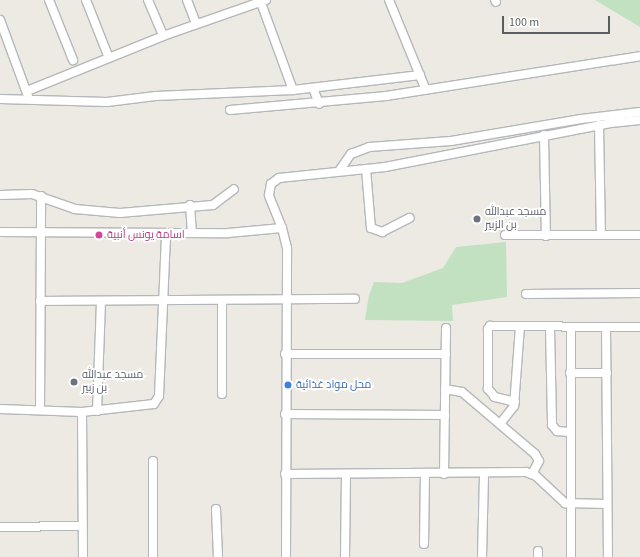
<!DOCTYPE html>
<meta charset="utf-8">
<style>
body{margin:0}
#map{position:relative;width:640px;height:557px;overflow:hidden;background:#eceae2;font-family:"Source Sans 3",Cairo,sans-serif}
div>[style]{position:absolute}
.green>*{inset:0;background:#c1e1c1}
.roads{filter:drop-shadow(1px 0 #b5b8bb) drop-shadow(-1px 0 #b5b8bb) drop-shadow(0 1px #b5b8bb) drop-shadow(0 -1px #b5b8bb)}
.minor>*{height:8px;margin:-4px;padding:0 4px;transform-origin:4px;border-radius:4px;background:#fff}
.dots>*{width:11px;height:11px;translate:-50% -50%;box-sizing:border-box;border:2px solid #fff;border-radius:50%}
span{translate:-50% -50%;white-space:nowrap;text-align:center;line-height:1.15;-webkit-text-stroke:3.5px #fff;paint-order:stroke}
.worship-label{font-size:11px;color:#5b616d}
.left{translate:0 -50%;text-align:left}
.hotel-label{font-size:11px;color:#b23c85}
.shop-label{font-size:11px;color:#366cbe}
.scale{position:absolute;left:502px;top:16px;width:108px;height:18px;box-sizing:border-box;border:2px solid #5b5e61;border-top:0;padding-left:5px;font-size:12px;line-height:14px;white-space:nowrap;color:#5b5e61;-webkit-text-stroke:3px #fff;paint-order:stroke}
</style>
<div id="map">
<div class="green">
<i style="clip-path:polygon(595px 0,640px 0,640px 27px)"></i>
<i style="clip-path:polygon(506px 242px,507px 297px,452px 305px,453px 321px,365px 320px,369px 295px,374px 282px,402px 283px,443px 268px,456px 247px)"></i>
</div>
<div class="roads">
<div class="minor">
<i style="left:49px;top:0;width:65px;rotate:68.2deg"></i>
<i style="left:86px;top:0;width:62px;rotate:68.4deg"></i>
<i style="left:148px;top:0;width:39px;rotate:67deg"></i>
<i style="left:187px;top:0;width:26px;rotate:69deg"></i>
<i style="left:260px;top:0;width:96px;rotate:69.9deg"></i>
<i style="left:389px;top:0;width:97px;rotate:67.7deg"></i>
<i style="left:495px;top:0;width:2px;rotate:63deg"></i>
<i style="left:0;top:20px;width:81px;rotate:69.8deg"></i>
<i style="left:313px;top:88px;width:17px;rotate:69deg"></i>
<i style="left:27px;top:91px;width:147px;rotate:-22deg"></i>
<i style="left:163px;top:36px;width:109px;rotate:-19.3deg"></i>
<i style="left:0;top:99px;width:107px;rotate:1.6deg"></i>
<i style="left:107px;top:102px;width:49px;rotate:-7deg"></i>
<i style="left:156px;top:96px;width:137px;rotate:-2.5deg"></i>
<i style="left:293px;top:90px;width:128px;rotate:-6.7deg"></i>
<i style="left:230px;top:110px;width:157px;rotate:-5.1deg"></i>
<i style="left:386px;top:96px;width:257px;rotate:-8.9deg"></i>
<i style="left:599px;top:125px;width:110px;rotate:89deg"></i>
<i style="left:544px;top:135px;width:101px;rotate:88.9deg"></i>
<i style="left:366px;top:169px;width:59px;rotate:85.2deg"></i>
<i style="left:371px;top:228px;width:12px;rotate:20deg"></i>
<i style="left:382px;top:232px;width:31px;rotate:-27deg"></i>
<i style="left:339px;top:171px;width:21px;rotate:-55deg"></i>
<i style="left:351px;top:154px;width:19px;rotate:-21deg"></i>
<i style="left:369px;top:147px;width:82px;rotate:-4.2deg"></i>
<i style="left:451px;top:141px;width:132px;rotate:-9.6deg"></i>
<i style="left:581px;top:119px;width:59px;rotate:-6.8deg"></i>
<i style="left:0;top:195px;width:32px;rotate:-2deg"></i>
<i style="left:32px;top:194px;width:46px;rotate:19.2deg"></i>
<i style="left:75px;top:209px;width:45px;rotate:5.1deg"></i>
<i style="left:120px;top:213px;width:93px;rotate:-4.9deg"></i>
<i style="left:213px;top:205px;width:26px;rotate:-37deg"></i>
<i style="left:190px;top:205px;width:28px;rotate:86deg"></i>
<i style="left:0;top:232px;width:228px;rotate:0.3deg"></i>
<i style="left:228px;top:233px;width:54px;rotate:-5.3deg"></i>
<i style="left:505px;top:235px;width:135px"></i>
<i style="left:526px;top:294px;width:114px;rotate:-0.5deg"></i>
<i style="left:222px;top:300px;width:94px;rotate:90deg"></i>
<i style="left:40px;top:301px;width:315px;rotate:-0.4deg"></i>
<i style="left:550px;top:327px;width:98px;rotate:88.8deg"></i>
<i style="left:552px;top:425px;width:8px;rotate:50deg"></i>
<i style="left:557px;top:431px;width:12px;rotate:5deg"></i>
<i style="left:571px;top:327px;width:230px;rotate:90deg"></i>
<i style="left:606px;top:327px;width:230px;rotate:89.5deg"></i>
<i style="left:285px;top:354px;width:161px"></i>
<i style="left:570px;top:373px;width:37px"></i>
<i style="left:445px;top:389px;width:17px;rotate:10deg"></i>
<i style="left:462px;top:392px;width:96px;rotate:40.3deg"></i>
<i style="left:535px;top:454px;width:8px;rotate:60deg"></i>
<i style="left:539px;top:461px;width:15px;rotate:118deg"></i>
<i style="left:515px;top:402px;width:21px;rotate:-166deg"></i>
<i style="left:495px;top:397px;width:11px;rotate:-131deg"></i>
<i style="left:488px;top:389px;width:60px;rotate:-90deg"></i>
<i style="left:488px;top:329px;width:4px;rotate:-56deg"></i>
<i style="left:490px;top:326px;width:150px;rotate:0.4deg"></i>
<i style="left:0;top:409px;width:82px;rotate:2.1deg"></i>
<i style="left:82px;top:412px;width:72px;rotate:-6.3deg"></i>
<i style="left:154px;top:404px;width:9px;rotate:-58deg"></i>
<i style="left:159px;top:396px;width:163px;rotate:-87.5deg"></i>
<i style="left:40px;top:410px;width:214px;rotate:-89.7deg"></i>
<i style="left:97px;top:411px;width:110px;rotate:-87.9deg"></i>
<i style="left:82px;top:412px;width:145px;rotate:89.6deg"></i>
<i style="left:285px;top:414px;width:160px;rotate:0.4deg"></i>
<i style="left:500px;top:424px;width:23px;rotate:-52deg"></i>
<i style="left:514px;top:406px;width:80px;rotate:-85.7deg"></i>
<i style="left:285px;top:474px;width:241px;rotate:-0.5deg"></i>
<i style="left:526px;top:472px;width:11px;rotate:22deg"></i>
<i style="left:536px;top:476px;width:40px;rotate:43deg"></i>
<i style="left:565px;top:503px;width:42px;rotate:1.4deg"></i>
<i style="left:444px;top:474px;width:146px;rotate:-89.2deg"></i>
<i style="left:216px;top:509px;width:48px;rotate:87.6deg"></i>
<i style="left:0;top:527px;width:82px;rotate:-0.7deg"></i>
<i style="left:424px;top:544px;width:70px;rotate:-89.2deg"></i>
<i style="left:153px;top:557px;width:96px;rotate:-90deg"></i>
<i style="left:286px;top:557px;width:309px;rotate:-89.8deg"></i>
<i style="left:287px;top:248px;width:21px;rotate:-104deg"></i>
<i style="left:282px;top:228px;width:35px;rotate:-112deg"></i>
<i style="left:269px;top:195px;width:11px;rotate:-80deg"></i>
<i style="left:271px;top:184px;width:10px;rotate:-37deg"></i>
<i style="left:279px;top:178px;width:107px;rotate:-5.9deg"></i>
<i style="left:385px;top:167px;width:230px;rotate:-11deg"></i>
<i style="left:611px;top:123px;width:29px;rotate:-6deg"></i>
<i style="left:345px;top:557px;width:83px;rotate:-89.3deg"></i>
<i style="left:482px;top:557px;width:84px;rotate:-88.6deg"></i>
<i style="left:538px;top:557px;width:6px;rotate:-90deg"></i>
</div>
</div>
<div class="dots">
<i style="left:477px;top:219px;background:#6b7280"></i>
<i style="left:99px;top:235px;background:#d1479c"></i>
<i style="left:74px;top:382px;background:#6b7280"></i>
<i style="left:288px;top:385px;background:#3f7fe0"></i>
</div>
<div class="worship-label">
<span class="left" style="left:485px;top:219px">مسجد عبدالله<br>بن الزبير</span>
<span class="left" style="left:82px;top:382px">مسجد عبدالله<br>بن زبير</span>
</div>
<div class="hotel-label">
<span class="left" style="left:107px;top:235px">اسامة يونس أنبية</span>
</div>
<div class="shop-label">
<span class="left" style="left:296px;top:385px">محل مواد غذائية</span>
</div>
<div class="scale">100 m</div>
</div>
